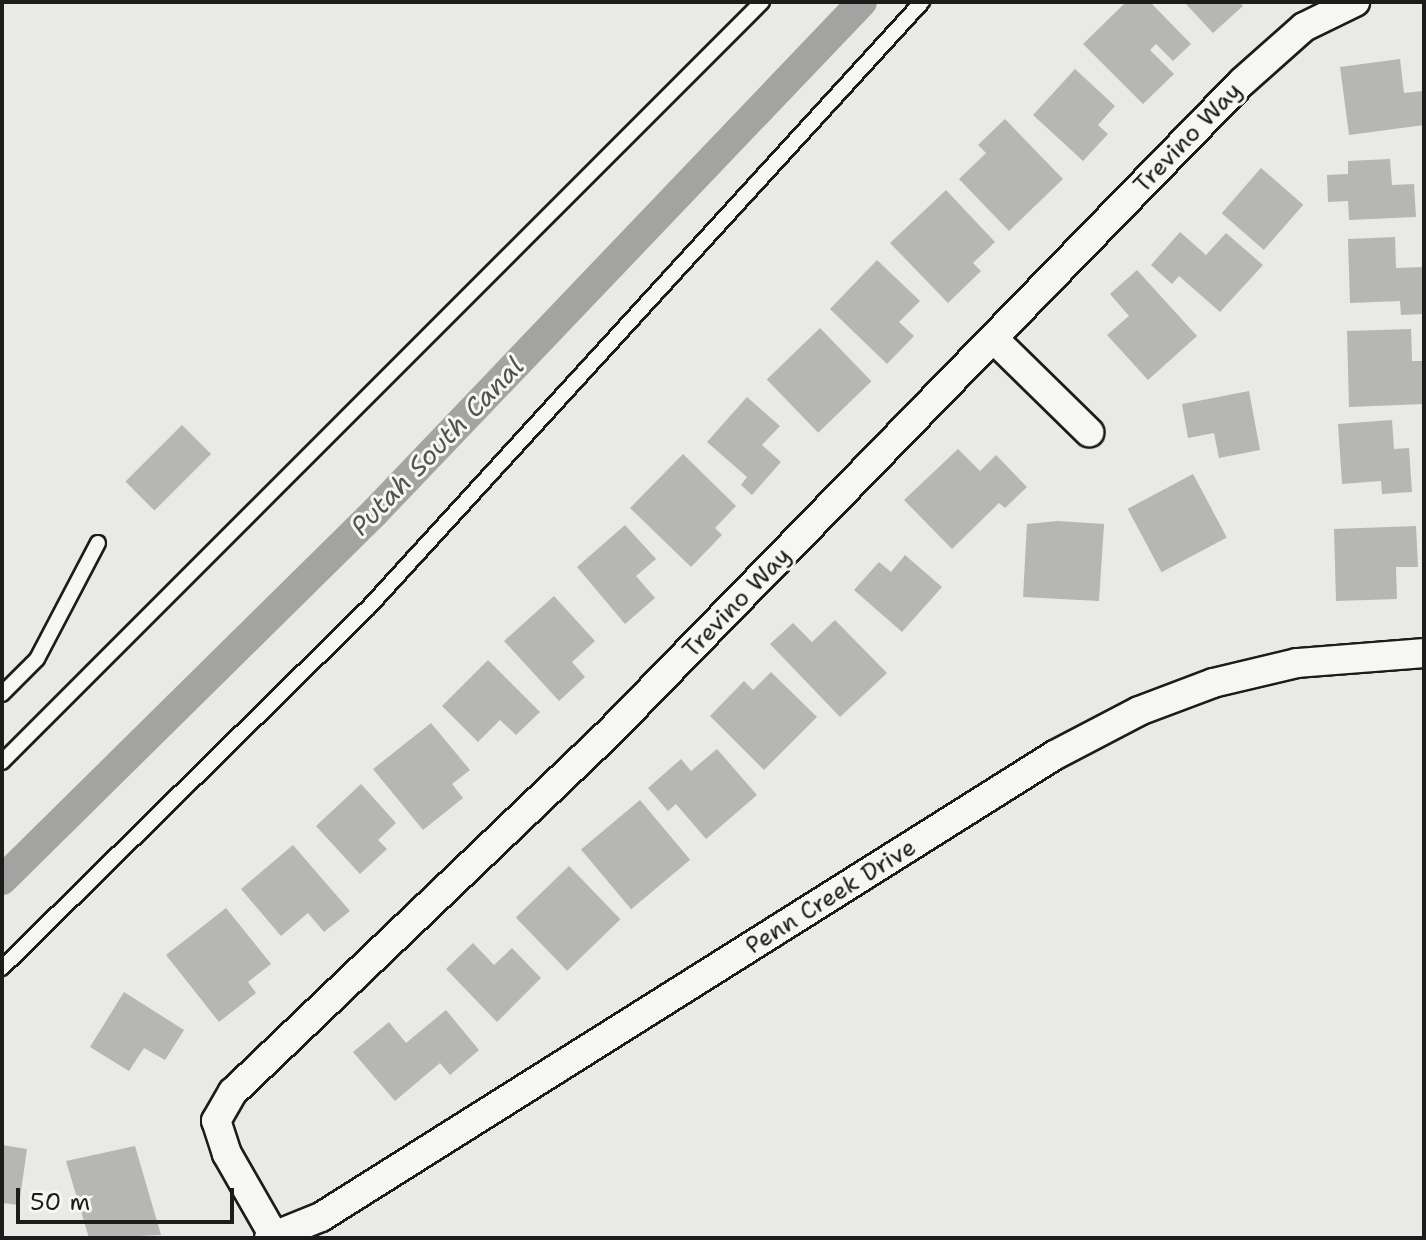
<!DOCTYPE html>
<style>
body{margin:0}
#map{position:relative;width:1426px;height:1240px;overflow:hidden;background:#e9e9e5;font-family:"Shantell Sans",sans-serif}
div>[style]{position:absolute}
.canal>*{height:30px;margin:-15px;padding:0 15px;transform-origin:15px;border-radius:15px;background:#a3a3a1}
.building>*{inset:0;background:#b6b6b3;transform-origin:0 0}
.roads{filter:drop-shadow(2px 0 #1c1c1c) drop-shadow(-2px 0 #1c1c1c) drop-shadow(0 2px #1c1c1c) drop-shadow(0 -2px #1c1c1c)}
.service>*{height:14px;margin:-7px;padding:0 7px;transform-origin:7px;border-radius:7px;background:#f6f6f2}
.minor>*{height:28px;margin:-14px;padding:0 14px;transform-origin:14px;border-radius:14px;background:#f6f6f2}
span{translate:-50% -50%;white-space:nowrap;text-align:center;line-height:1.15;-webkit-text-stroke:6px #f6f6f2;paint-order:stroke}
.street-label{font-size:24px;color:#1c1c1c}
.water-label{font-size:26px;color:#525251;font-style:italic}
.frame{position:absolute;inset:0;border:4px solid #1c1c1c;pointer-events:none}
.scale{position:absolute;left:16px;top:1188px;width:218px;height:36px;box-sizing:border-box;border:4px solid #1c1c1c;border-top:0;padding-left:10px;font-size:24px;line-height:28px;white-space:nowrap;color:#1c1c1c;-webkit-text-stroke:6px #f6f6f2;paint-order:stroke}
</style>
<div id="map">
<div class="canal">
<i style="left:2px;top:880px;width:524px;rotate:-44.61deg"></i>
<i style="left:375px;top:512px;width:705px;rotate:-46.32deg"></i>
</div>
<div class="building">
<i style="clip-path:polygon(1126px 2px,1150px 2px,1191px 44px,1173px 61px,1156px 44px,1150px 50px,1174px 74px,1143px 104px,1083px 44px)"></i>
<i style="clip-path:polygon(1184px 2px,1239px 2px,1243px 6px,1213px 33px)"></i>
<i style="clip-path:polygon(1400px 59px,1404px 93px,1423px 91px,1424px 125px,1349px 135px,1340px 67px)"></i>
<i style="clip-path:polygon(1075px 69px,1115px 106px,1098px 125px,1108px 134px,1083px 161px,1033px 115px)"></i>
<i style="clip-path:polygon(1005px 119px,1063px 179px,1009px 231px,959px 179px,986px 153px,978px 145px)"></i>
<i style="clip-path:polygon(1390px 159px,1392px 185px,1414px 184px,1416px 217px,1349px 220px,1348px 201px,1328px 202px,1327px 175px,1348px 174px,1348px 161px)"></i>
<i style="left:1261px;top:168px;width:56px;height:60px;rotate:41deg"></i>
<i style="clip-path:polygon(946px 190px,995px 242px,973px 263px,981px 271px,948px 303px,890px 243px)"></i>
<i style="clip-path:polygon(1180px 232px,1206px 255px,1226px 233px,1263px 265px,1220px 312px,1179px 276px,1172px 284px,1151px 265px)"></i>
<i style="clip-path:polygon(1395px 237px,1396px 268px,1424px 267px,1424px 314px,1401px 315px,1400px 301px,1350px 303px,1348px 239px)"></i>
<i style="clip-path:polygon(877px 260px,920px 301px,899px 322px,914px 336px,887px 364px,830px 309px)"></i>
<i style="clip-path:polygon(1137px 270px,1197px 336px,1148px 380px,1107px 335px,1129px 316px,1110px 294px)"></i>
<i style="left:820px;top:328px;width:74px;height:74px;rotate:46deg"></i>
<i style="clip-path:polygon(1411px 329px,1412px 361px,1424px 361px,1424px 404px,1349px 407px,1347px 331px)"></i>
<i style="clip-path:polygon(1249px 391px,1260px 450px,1219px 458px,1214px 433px,1188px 438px,1182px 404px)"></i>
<i style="clip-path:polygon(747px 397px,780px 426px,762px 445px,781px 462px,752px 495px,741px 485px,747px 477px,707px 442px)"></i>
<i style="clip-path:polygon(1392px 420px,1394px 449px,1409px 448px,1412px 492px,1382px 494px,1381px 481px,1342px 484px,1338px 424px)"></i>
<i style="left:182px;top:425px;width:41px;height:80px;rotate:45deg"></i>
<i style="clip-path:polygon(958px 449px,980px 471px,996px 455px,1027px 487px,1005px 508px,999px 503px,952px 549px,904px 500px)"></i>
<i style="clip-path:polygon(683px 454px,736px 506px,715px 528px,722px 535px,691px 567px,630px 508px)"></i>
<i style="left:1193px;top:474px;width:72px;height:74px;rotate:62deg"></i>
<i style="clip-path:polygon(1058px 521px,1104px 524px,1099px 601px,1023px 597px,1027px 524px)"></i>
<i style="clip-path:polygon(625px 525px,656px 559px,636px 576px,655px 598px,625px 624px,577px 567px)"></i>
<i style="clip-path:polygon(1416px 526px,1418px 567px,1396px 567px,1397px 599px,1336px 601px,1334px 529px)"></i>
<i style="clip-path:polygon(905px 555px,942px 587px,902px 632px,854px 590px,879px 562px,891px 572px)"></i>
<i style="clip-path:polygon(554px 596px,595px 641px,572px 662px,585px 677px,559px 701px,504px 641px)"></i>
<i style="clip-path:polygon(835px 620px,887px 673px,840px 717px,770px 644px,793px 623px,812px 642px)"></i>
<i style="clip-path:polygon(488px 660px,540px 712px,516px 735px,500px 720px,478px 742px,442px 706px)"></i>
<i style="clip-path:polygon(771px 672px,817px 717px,764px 770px,710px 716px,744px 681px,753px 690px)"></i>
<i style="clip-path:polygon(431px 723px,470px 770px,452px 784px,463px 798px,423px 830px,373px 769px)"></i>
<i style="clip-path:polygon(717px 749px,757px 795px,706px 839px,676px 804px,668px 811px,648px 788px,681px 759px,691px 771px)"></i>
<i style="clip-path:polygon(361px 784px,396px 823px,378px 840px,387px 849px,360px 874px,316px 826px)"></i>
<i style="left:640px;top:800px;width:78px;height:77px;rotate:50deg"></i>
<i style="clip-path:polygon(293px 845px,350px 911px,324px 932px,308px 913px,281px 936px,241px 889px)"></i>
<i style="left:569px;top:866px;width:74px;height:74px;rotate:46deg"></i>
<i style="clip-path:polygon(226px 908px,271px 964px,248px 982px,256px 993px,219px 1022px,166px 955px)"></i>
<i style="clip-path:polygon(473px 943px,494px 965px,512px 948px,541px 978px,497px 1022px,446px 969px)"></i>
<i style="clip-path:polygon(124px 992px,184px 1030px,165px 1060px,144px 1048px,129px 1071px,90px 1047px)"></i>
<i style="clip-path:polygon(446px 1010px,479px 1050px,450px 1075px,440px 1063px,395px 1101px,353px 1052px,389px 1022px,406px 1043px)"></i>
<i style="clip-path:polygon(2px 1145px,27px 1149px,19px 1205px,2px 1203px)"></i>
<i style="clip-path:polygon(135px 1146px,161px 1235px,89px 1238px,66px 1161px)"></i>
</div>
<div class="roads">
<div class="service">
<i style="left:2px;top:694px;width:49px;rotate:-45deg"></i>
<i style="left:37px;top:659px;width:131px;rotate:-62.3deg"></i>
<i style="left:2px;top:762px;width:1075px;rotate:-45deg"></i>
<i style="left:2px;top:968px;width:515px;rotate:-44.53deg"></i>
<i style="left:369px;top:607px;width:820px;rotate:-47.57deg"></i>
</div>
<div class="minor">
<i style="left:995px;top:340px;width:132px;rotate:44.4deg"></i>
<i style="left:274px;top:1236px;width:95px;rotate:-119.8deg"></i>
<i style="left:227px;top:1154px;width:35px;rotate:-108deg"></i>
<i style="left:216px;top:1121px;width:34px;rotate:-60deg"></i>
<i style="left:233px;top:1092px;width:520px;rotate:-43.68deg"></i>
<i style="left:609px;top:733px;width:908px;rotate:-45.8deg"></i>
<i style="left:1242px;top:82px;width:83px;rotate:-41.6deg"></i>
<i style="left:1304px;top:27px;width:57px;rotate:-26.1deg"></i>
<i style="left:269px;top:1238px;width:56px;rotate:-22deg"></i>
<i style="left:321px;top:1217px;width:867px;rotate:-32.19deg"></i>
<i style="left:1055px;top:755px;width:95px;rotate:-27.6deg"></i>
<i style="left:1139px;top:711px;width:79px;rotate:-20.7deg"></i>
<i style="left:1213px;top:683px;width:86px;rotate:-13.4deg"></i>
<i style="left:1297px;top:663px;width:127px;rotate:-4.5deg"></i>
</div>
</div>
<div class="street-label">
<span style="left:1188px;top:138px;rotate:-46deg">Trevino Way</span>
<span style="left:737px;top:603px;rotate:-46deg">Trevino Way</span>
<span style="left:831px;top:897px;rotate:-32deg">Penn Creek Drive</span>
</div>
<div class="water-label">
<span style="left:437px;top:446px;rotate:-46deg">Putah South Canal</span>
</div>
<div class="frame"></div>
<div class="scale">50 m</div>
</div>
